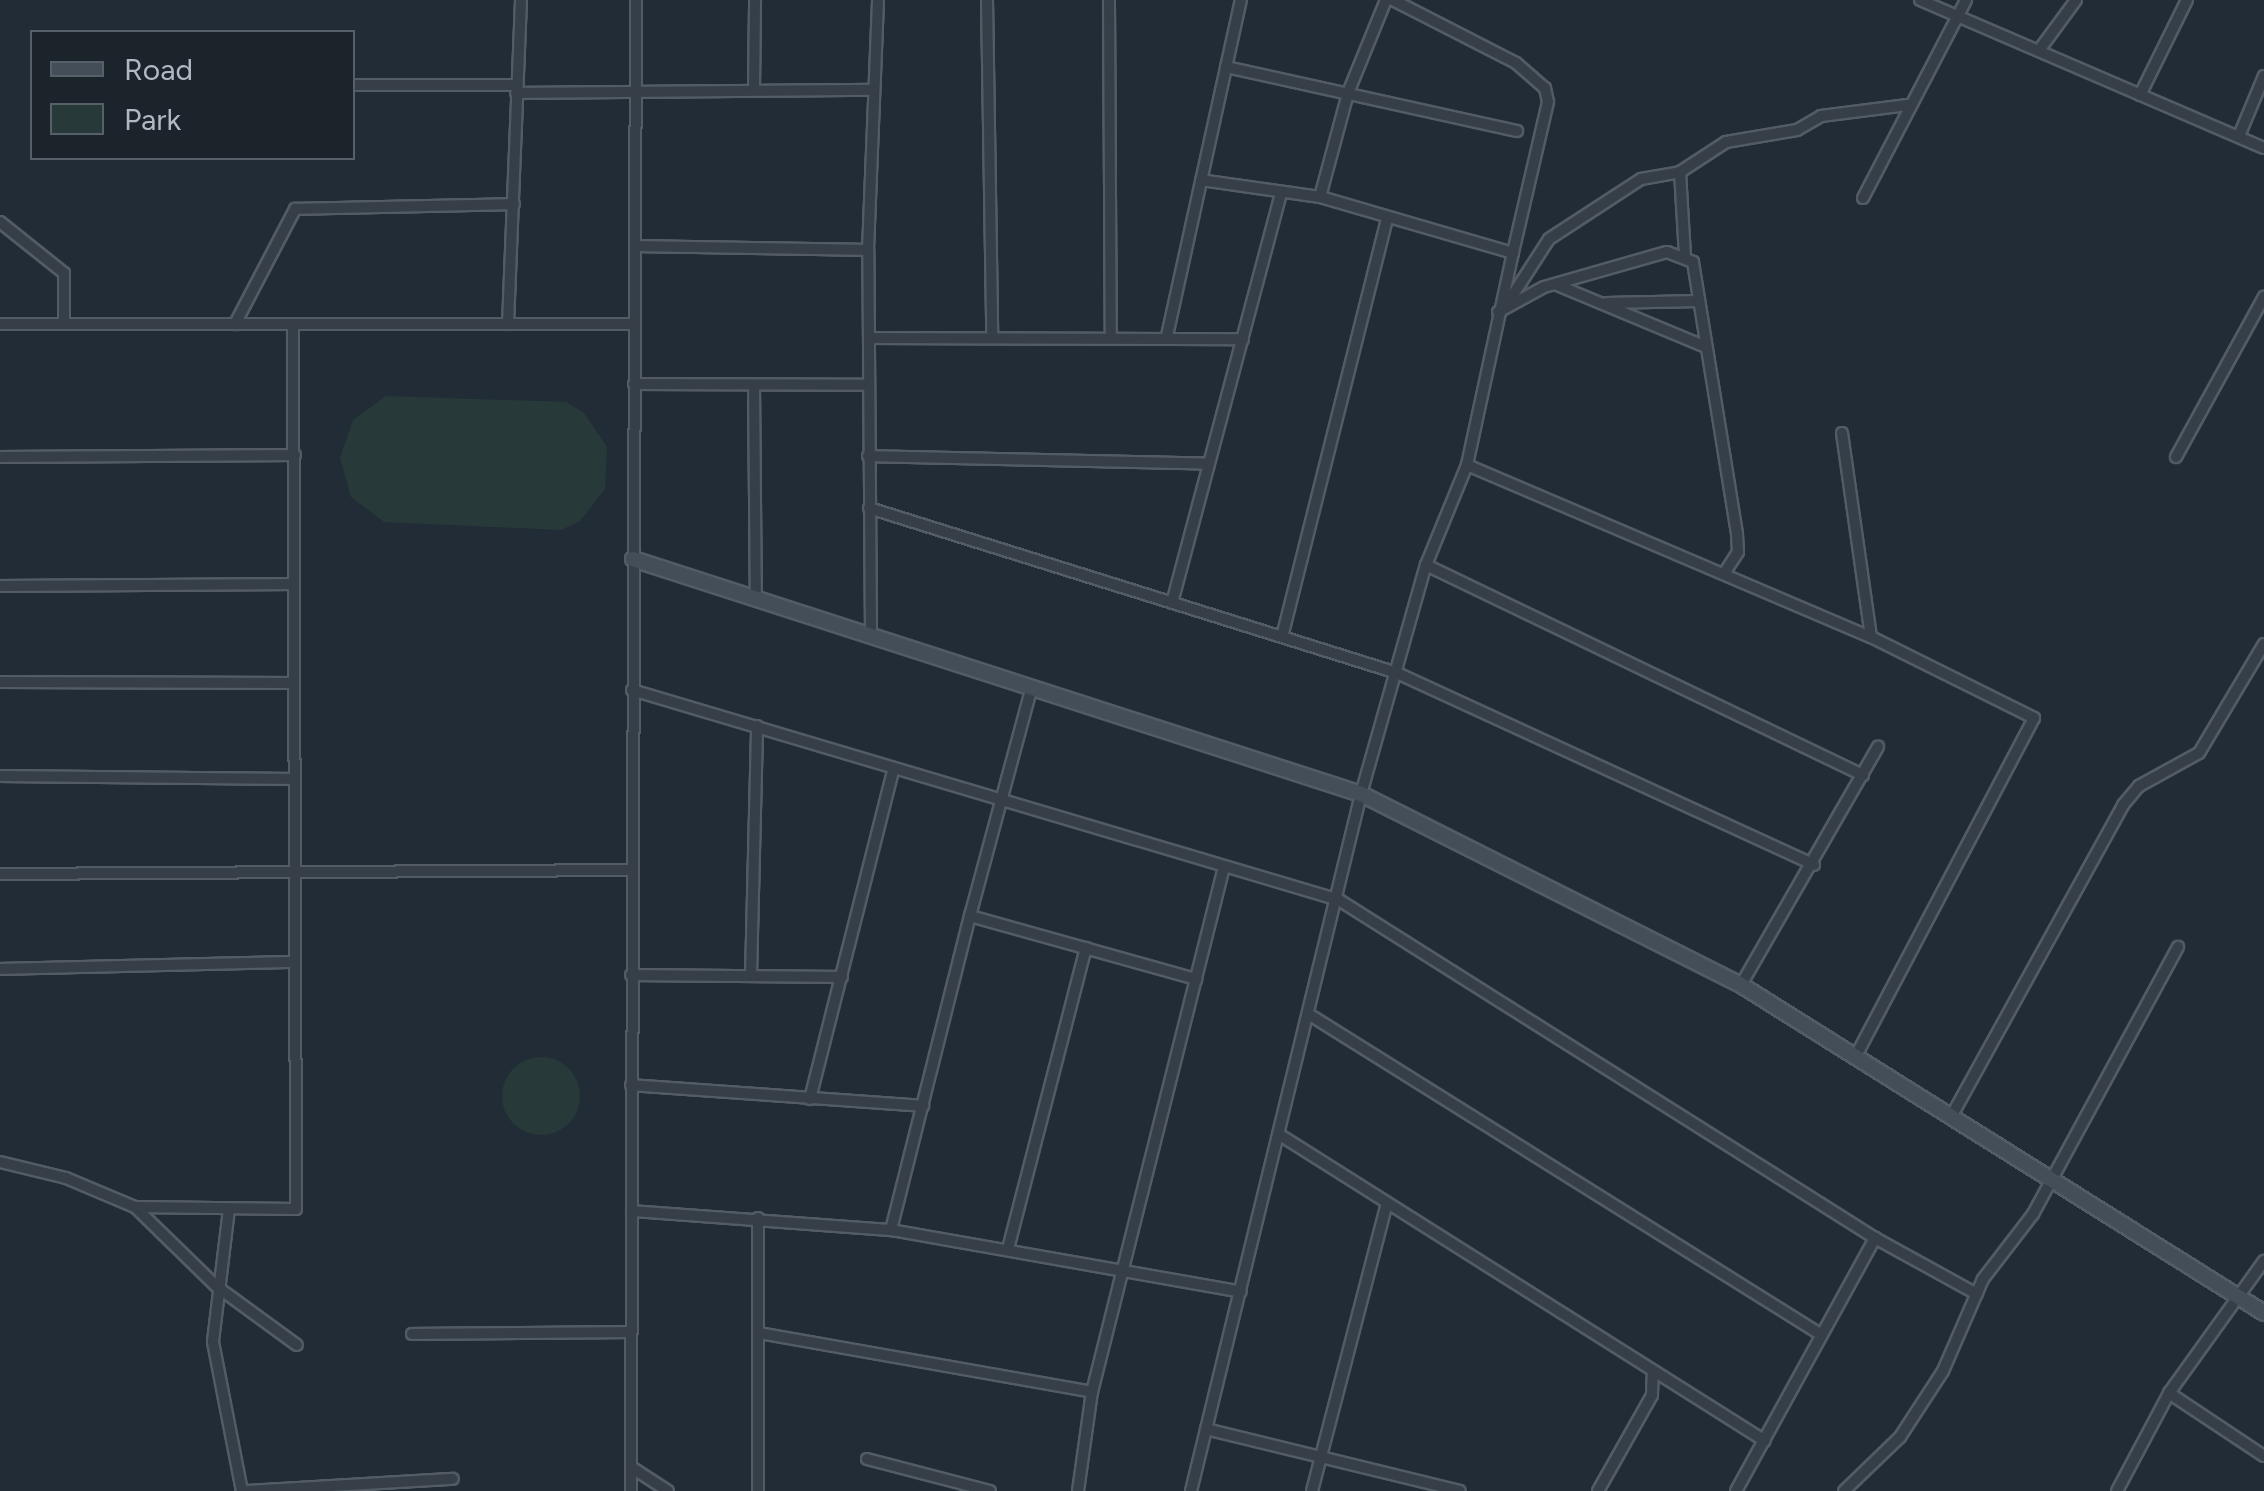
<!DOCTYPE html>
<style>
body{margin:0}
#map{position:relative;width:2264px;height:1491px;overflow:hidden;background:#222c36;font-family:Figtree,sans-serif}
div>[style]{position:absolute}
.green>*{inset:0;background:#273a39}
.round{border-radius:50%}
.roads{filter:drop-shadow(2px 0 #535c64) drop-shadow(-2px 0 #535c64) drop-shadow(0 2px #535c64) drop-shadow(0 -2px #535c64)}
.street>*{height:10px;margin:-5px;padding:0 5px;transform-origin:5px;border-radius:5px;background:#363e47}
.secondary>*{height:14px;margin:-7px;padding:0 7px;transform-origin:7px;border-radius:7px;background:#444e59}
span{translate:-50% -50%;white-space:nowrap;text-align:center;line-height:1.15;-webkit-text-stroke:10px #1b232b;paint-order:stroke}
.legend{position:absolute;left:30px;top:30px;width:325px;height:130px;box-sizing:border-box;background:#1b232b;border:2px solid #575f68;margin:0;padding:12px 18px;list-style:none;font-size:30px;color:#b0b9c3}
.legend li{display:flex;align-items:center;gap:20px;height:50px}
.legend b{width:50px;border:2px solid #575f68}
</style>
<div id="map">
<div class="green">
<i style="clip-path:polygon(386px 396px,566px 402px,584px 413px,607px 447px,605px 489px,580px 521px,561px 530px,384px 522px,351px 497px,340px 458px,353px 420px)"></i>
<i class="round" style="left:502px;top:1057px;width:78px;height:78px"></i>
</div>
<div class="roads">
<div class="street">
<i style="left:987px;top:0;width:337px;rotate:89.1deg"></i>
<i style="left:1109px;top:0;width:336px;rotate:89.7deg"></i>
<i style="left:1393px;top:0;width:138px;rotate:27.1deg"></i>
<i style="left:1516px;top:63px;width:38px;rotate:41deg"></i>
<i style="left:1545px;top:88px;width:14px;rotate:78deg"></i>
<i style="left:1548px;top:102px;width:155px;rotate:103.1deg"></i>
<i style="left:1920px;top:0;width:374px;rotate:23.3deg"></i>
<i style="left:2040px;top:49px;width:61px;rotate:-53.7deg"></i>
<i style="left:1226px;top:67px;width:298px;rotate:12.4deg"></i>
<i style="left:352px;top:85px;width:164px"></i>
<i style="left:754px;top:88px;width:88px;rotate:-89.3deg"></i>
<i style="left:516px;top:93px;width:357px;rotate:-0.5deg"></i>
<i style="left:2140px;top:95px;width:106px;rotate:-63.7deg"></i>
<i style="left:2239px;top:136px;width:65px;rotate:-67.4deg"></i>
<i style="left:1680px;top:172px;width:83px;rotate:86.6deg"></i>
<i style="left:1320px;top:197px;width:108px;rotate:-74.9deg"></i>
<i style="left:1348px;top:93px;width:100px;rotate:-67.8deg"></i>
<i style="left:1863px;top:198px;width:223px;rotate:-62.5deg"></i>
<i style="left:0;top:222px;width:82px;rotate:38.6deg"></i>
<i style="left:64px;top:273px;width:51px;rotate:90deg"></i>
<i style="left:638px;top:246px;width:230px;rotate:1deg"></i>
<i style="left:1557px;top:285px;width:161px;rotate:22.6deg"></i>
<i style="left:1606px;top:303px;width:93px;rotate:-1.2deg"></i>
<i style="left:1507px;top:304px;width:77px;rotate:-57.1deg"></i>
<i style="left:1549px;top:239px;width:110px;rotate:-33.1deg"></i>
<i style="left:1641px;top:179px;width:40px;rotate:-10deg"></i>
<i style="left:1680px;top:172px;width:55px;rotate:-33.1deg"></i>
<i style="left:1726px;top:142px;width:72px;rotate:-9.6deg"></i>
<i style="left:1797px;top:130px;width:28px;rotate:-30deg"></i>
<i style="left:1821px;top:116px;width:87px;rotate:-7.3deg"></i>
<i style="left:1498px;top:312px;width:52px;rotate:-28.5deg"></i>
<i style="left:1544px;top:287px;width:128px;rotate:-15.9deg"></i>
<i style="left:1667px;top:252px;width:28px;rotate:21deg"></i>
<i style="left:1693px;top:262px;width:276px;rotate:80.8deg"></i>
<i style="left:1737px;top:534px;width:18px;rotate:87deg"></i>
<i style="left:1738px;top:552px;width:24px;rotate:123deg"></i>
<i style="left:0;top:324px;width:635px"></i>
<i style="left:235px;top:324px;width:130px;rotate:-62.4deg"></i>
<i style="left:295px;top:209px;width:219px;rotate:-1.3deg"></i>
<i style="left:508px;top:324px;width:324px;rotate:-87.7deg"></i>
<i style="left:1167px;top:336px;width:344px;rotate:-77.6deg"></i>
<i style="left:870px;top:338px;width:373px;rotate:0.2deg"></i>
<i style="left:634px;top:384px;width:235px;rotate:0.2deg"></i>
<i style="left:754px;top:385px;width:212px;rotate:89.5deg"></i>
<i style="left:1842px;top:433px;width:206px;rotate:81.9deg"></i>
<i style="left:868px;top:456px;width:341px;rotate:1.3deg"></i>
<i style="left:0;top:457px;width:295px;rotate:-0.4deg"></i>
<i style="left:2176px;top:457px;width:183px;rotate:-61.2deg"></i>
<i style="left:1467px;top:465px;width:439px;rotate:23.1deg"></i>
<i style="left:1871px;top:637px;width:182px;rotate:26.4deg"></i>
<i style="left:2034px;top:718px;width:383px;rotate:117.8deg"></i>
<i style="left:869px;top:508px;width:553px;rotate:17.35deg"></i>
<i style="left:1397px;top:673px;width:459px;rotate:24.7deg"></i>
<i style="left:1426px;top:565px;width:485px;rotate:25.7deg"></i>
<i style="left:0;top:586px;width:293px;rotate:-0.4deg"></i>
<i style="left:1172px;top:603px;width:425px;rotate:-75.1deg"></i>
<i style="left:871px;top:634px;width:384px;rotate:-90.4deg"></i>
<i style="left:868px;top:250px;width:250px;rotate:-87.7deg"></i>
<i style="left:1282px;top:637px;width:431px;rotate:-75.9deg"></i>
<i style="left:0;top:682px;width:292px;rotate:0.2deg"></i>
<i style="left:632px;top:690px;width:738px;rotate:16.54deg"></i>
<i style="left:1339px;top:900px;width:634px;rotate:32.24deg"></i>
<i style="left:1875px;top:1238px;width:116px;rotate:28.8deg"></i>
<i style="left:0;top:776px;width:292px;rotate:0.6deg"></i>
<i style="left:0;top:874px;width:631px;rotate:-0.36deg"></i>
<i style="left:970px;top:916px;width:238px;rotate:-74.9deg"></i>
<i style="left:0;top:969px;width:294px;rotate:-1.4deg"></i>
<i style="left:631px;top:975px;width:211px;rotate:0.5deg"></i>
<i style="left:751px;top:976px;width:250px;rotate:-88.6deg"></i>
<i style="left:1741px;top:985px;width:275px;rotate:-60.1deg"></i>
<i style="left:1310px;top:1015px;width:602px;rotate:32.03deg"></i>
<i style="left:631px;top:1085px;width:293px;rotate:4.1deg"></i>
<i style="left:810px;top:1099px;width:339px;rotate:-75.8deg"></i>
<i style="left:1951px;top:1117px;width:356px;rotate:-61.1deg"></i>
<i style="left:2123px;top:805px;width:25px;rotate:-50deg"></i>
<i style="left:2139px;top:786px;width:68px;rotate:-28.8deg"></i>
<i style="left:2199px;top:753px;width:127px;rotate:-59.2deg"></i>
<i style="left:1280px;top:1135px;width:573px;rotate:32.25deg"></i>
<i style="left:0;top:1162px;width:68px;rotate:13.6deg"></i>
<i style="left:66px;top:1178px;width:75px;rotate:22.8deg"></i>
<i style="left:135px;top:1207px;width:113px;rotate:44.3deg"></i>
<i style="left:216px;top:1286px;width:100px;rotate:36.1deg"></i>
<i style="left:135px;top:1207px;width:161px;rotate:0.7deg"></i>
<i style="left:296px;top:1209px;width:885px;rotate:-90.19deg"></i>
<i style="left:229px;top:1209px;width:134px;rotate:96.9deg"></i>
<i style="left:213px;top:1342px;width:152px;rotate:79deg"></i>
<i style="left:632px;top:1211px;width:260px;rotate:4.2deg"></i>
<i style="left:891px;top:1230px;width:355px;rotate:10deg"></i>
<i style="left:891px;top:1230px;width:324px;rotate:-75.9deg"></i>
<i style="left:970px;top:916px;width:235px;rotate:15.6deg"></i>
<i style="left:1008px;top:1249px;width:311px;rotate:-75.5deg"></i>
<i style="left:759px;top:1333px;width:338px;rotate:10deg"></i>
<i style="left:412px;top:1334px;width:219px;rotate:-0.5deg"></i>
<i style="left:2169px;top:1393px;width:114px;rotate:33.6deg"></i>
<i style="left:1206px;top:1429px;width:261px;rotate:13.7deg"></i>
<i style="left:867px;top:1459px;width:127px;rotate:14.6deg"></i>
<i style="left:631px;top:1467px;width:44px;rotate:33deg"></i>
<i style="left:248px;top:1491px;width:205px;rotate:-3.4deg"></i>
<i style="left:631px;top:1491px;width:1491px;rotate:-89.81deg"></i>
<i style="left:758px;top:1491px;width:273px;rotate:-90deg"></i>
<i style="left:1078px;top:1491px;width:100px;rotate:-82deg"></i>
<i style="left:1092px;top:1392px;width:541px;rotate:-75.89deg"></i>
<i style="left:1191px;top:1491px;width:717px;rotate:-76.29deg"></i>
<i style="left:1361px;top:794px;width:238px;rotate:-74.2deg"></i>
<i style="left:1426px;top:565px;width:108px;rotate:-67.7deg"></i>
<i style="left:1467px;top:465px;width:217px;rotate:-77.8deg"></i>
<i style="left:1513px;top:253px;width:201px;rotate:-163.8deg"></i>
<i style="left:1320px;top:197px;width:120px;rotate:-171.9deg"></i>
<i style="left:1312px;top:1491px;width:297px;rotate:-75.4deg"></i>
<i style="left:1598px;top:1491px;width:110px;rotate:-60.6deg"></i>
<i style="left:1652px;top:1395px;width:24px;rotate:-88deg"></i>
<i style="left:1736px;top:1491px;width:289px;rotate:-61.2deg"></i>
<i style="left:1844px;top:1491px;width:78px;rotate:-44deg"></i>
<i style="left:1900px;top:1437px;width:79px;rotate:-56.9deg"></i>
<i style="left:1943px;top:1371px;width:100px;rotate:-66.5deg"></i>
<i style="left:1983px;top:1279px;width:82px;rotate:-52.4deg"></i>
<i style="left:2033px;top:1214px;width:304px;rotate:-61.5deg"></i>
<i style="left:2117px;top:1491px;width:111px;rotate:-62deg"></i>
<i style="left:2169px;top:1393px;width:163px;rotate:-54.3deg"></i>
</div>
<div class="secondary">
<i style="left:633px;top:559px;width:765px;rotate:17.89deg"></i>
<i style="left:1361px;top:794px;width:425px;rotate:26.7deg"></i>
<i style="left:1741px;top:985px;width:617px;rotate:32.09deg"></i>
</div>
</div>
<ul class="legend">
<li><b style="height:12px;background:#444e59"></b>Road</li>
<li><b style="height:28px;background:#273a39"></b>Park</li>
</ul>
</div>
